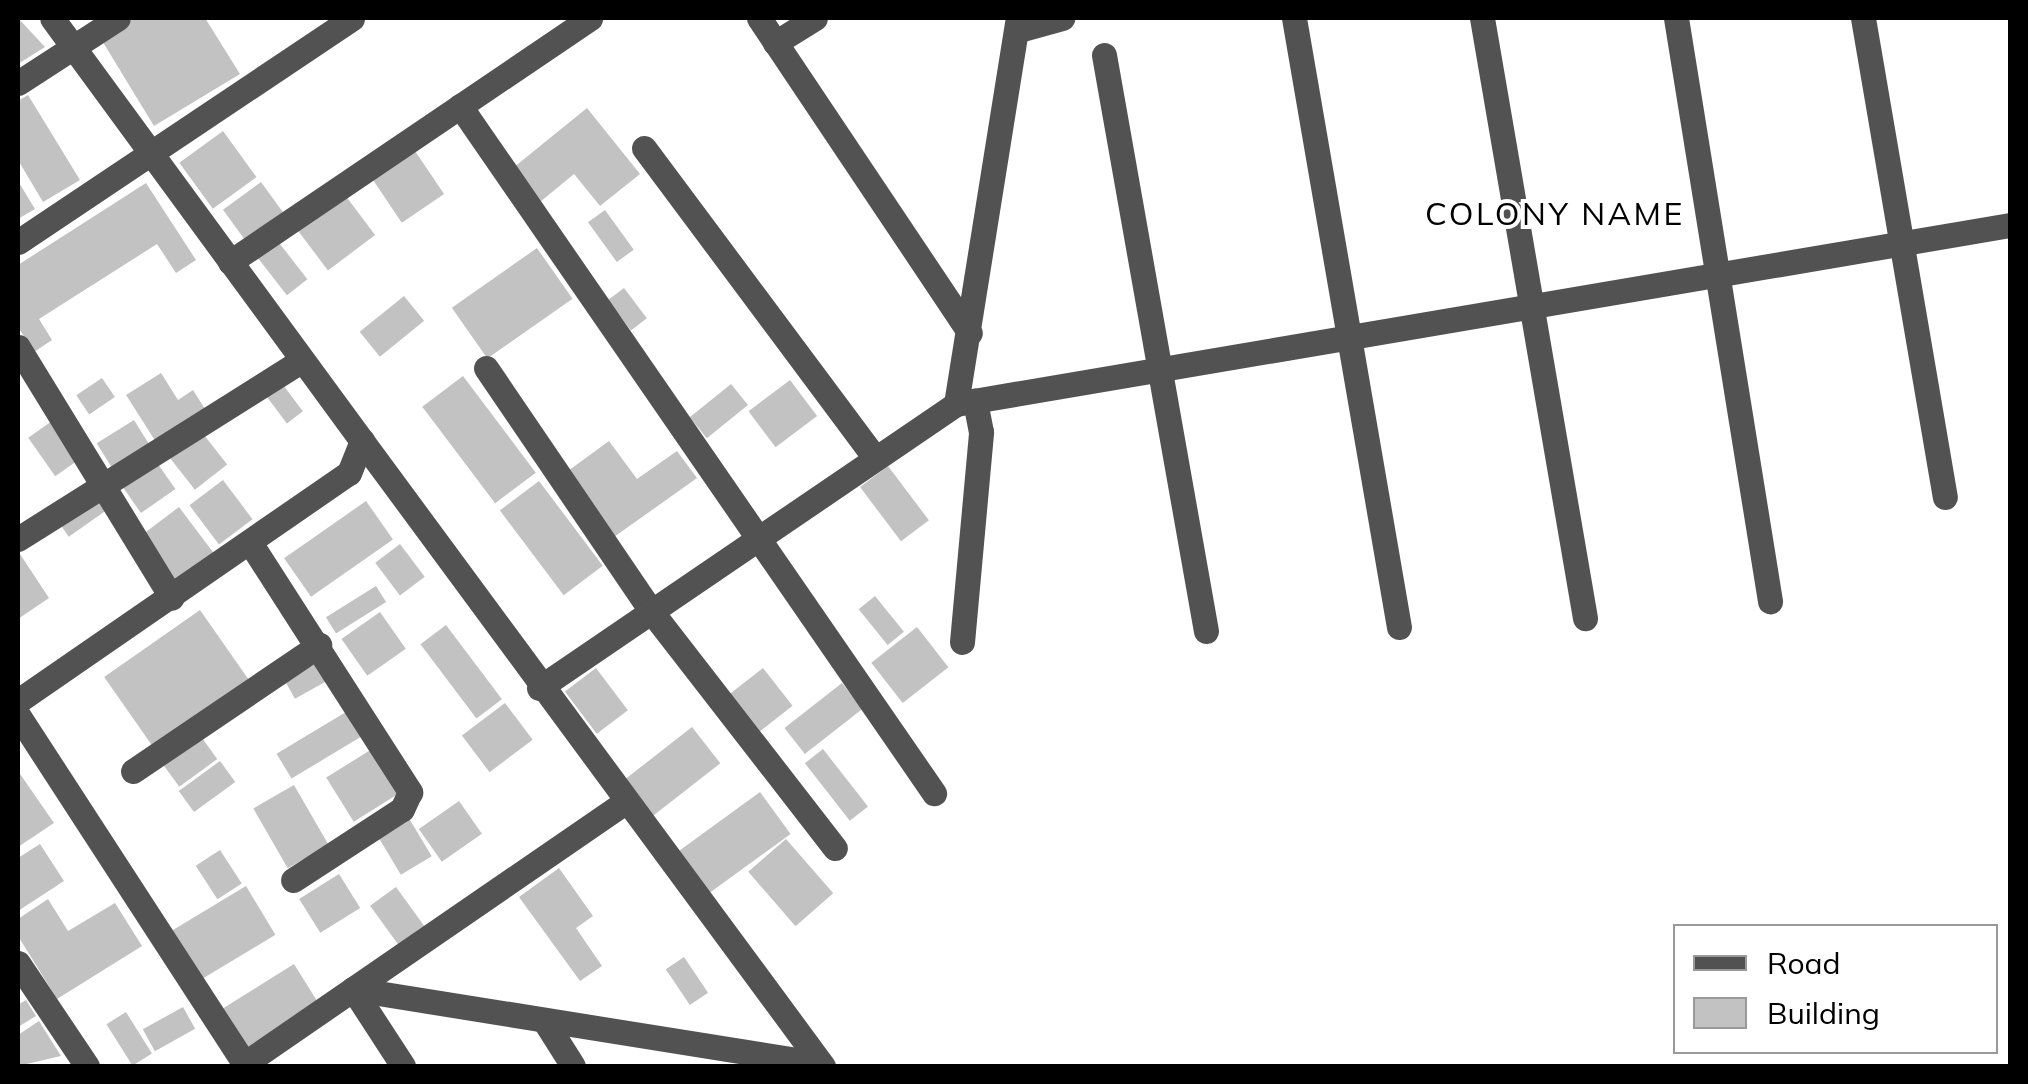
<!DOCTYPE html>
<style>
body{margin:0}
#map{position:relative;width:2028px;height:1084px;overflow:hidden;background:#fff;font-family:Mulish,sans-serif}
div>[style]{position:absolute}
.building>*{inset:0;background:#c2c2c2;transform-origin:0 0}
.minor>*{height:25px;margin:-12.5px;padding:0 12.5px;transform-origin:12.5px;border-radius:12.5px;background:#525252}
span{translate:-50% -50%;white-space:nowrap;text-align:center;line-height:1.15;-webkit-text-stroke:8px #fff;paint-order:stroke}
.neighbourhood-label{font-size:32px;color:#000;letter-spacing:2.5px}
.frame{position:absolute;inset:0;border:20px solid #000;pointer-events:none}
.legend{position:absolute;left:1673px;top:924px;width:325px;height:130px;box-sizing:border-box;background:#fff;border:2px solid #999;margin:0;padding:12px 18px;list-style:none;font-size:30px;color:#000}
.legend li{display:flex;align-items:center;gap:20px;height:50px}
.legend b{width:50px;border:2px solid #999}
</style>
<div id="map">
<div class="building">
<i style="clip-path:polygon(18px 18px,45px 47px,18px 64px)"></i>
<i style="clip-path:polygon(135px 18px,205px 18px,240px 74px,154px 126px,101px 39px)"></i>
<i style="clip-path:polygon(28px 95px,80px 180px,43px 202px,18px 160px,18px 101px)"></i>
<i style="clip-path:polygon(587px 108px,640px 174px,600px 206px,574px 174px,540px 202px,513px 168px)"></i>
<i style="left:223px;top:131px;width:57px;height:54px;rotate:54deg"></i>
<i style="left:415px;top:151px;width:52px;height:51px;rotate:56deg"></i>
<i style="clip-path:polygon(18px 181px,35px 209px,18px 219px)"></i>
<i style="left:261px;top:182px;width:39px;height:47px;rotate:54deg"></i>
<i style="clip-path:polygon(146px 183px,196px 260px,176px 273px,157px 244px,39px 319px,52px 340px,34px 352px,18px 327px,18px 265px)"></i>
<i style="left:345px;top:195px;width:50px;height:59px;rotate:53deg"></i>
<i style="left:605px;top:210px;width:49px;height:21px;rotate:54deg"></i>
<i style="left:276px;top:239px;width:51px;height:26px;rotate:52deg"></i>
<i style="left:537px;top:248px;width:62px;height:104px;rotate:55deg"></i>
<i style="left:624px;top:288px;width:38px;height:20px;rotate:53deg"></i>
<i style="left:404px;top:296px;width:32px;height:57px;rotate:51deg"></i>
<i style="clip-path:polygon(161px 373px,178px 400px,193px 390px,205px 409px,156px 442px,126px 395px)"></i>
<i style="left:463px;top:376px;width:121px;height:51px;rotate:53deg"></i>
<i style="left:102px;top:378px;width:23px;height:31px;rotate:56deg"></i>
<i style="left:790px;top:380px;width:45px;height:52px;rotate:53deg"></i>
<i style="left:280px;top:381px;width:38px;height:20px;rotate:53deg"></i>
<i style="left:731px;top:384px;width:27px;height:53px;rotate:51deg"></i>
<i style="left:134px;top:420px;width:32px;height:44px;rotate:58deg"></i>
<i style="left:52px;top:421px;width:47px;height:29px;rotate:55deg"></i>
<i style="left:197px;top:426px;width:49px;height:41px;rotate:52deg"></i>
<i style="clip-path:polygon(609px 441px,637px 479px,677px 451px,697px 478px,614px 537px,568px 471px)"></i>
<i style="left:153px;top:457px;width:39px;height:42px;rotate:55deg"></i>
<i style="left:888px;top:466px;width:68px;height:35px;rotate:53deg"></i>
<i style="left:223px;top:480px;width:49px;height:42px;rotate:53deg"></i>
<i style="left:539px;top:481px;width:106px;height:49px;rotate:53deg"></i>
<i style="left:98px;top:493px;width:19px;height:49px;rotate:55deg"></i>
<i style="left:366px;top:501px;width:47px;height:100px;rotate:55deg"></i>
<i style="left:179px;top:507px;width:60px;height:49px;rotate:53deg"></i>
<i style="left:400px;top:544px;width:41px;height:31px;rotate:53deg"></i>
<i style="clip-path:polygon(18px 551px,49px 598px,18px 619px)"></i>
<i style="left:376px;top:586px;width:19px;height:59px;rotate:58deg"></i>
<i style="left:875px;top:596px;width:46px;height:21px;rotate:51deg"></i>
<i style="left:200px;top:610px;width:93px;height:117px;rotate:55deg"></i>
<i style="left:380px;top:612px;width:45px;height:47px;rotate:55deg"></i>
<i style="left:446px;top:625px;width:93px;height:32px;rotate:53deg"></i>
<i style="left:917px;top:627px;width:51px;height:58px;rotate:52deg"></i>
<i style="left:318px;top:662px;width:21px;height:38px;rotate:61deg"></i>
<i style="left:596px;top:668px;width:53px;height:39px;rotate:53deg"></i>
<i style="left:763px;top:668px;width:48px;height:48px;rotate:52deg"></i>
<i style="left:842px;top:683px;width:33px;height:73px;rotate:52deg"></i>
<i style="left:505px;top:703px;width:46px;height:54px;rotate:53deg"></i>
<i style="left:346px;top:712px;width:29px;height:81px;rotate:59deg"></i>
<i style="left:692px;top:727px;width:46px;height:91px;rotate:52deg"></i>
<i style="left:202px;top:738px;width:26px;height:47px;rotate:54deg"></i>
<i style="left:372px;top:749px;width:52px;height:54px;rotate:58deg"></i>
<i style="left:823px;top:749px;width:73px;height:23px;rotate:52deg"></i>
<i style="left:220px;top:761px;width:26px;height:51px;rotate:54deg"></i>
<i style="clip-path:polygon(18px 771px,54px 823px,18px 847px)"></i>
<i style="left:294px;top:785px;width:69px;height:47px;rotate:60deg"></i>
<i style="left:760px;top:792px;width:52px;height:113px;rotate:54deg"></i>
<i style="left:459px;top:801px;width:40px;height:49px;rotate:55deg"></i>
<i style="left:407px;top:815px;width:48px;height:36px;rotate:59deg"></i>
<i style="left:786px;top:839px;width:72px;height:50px;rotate:49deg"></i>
<i style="clip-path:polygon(40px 844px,64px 881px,18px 911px,18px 858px)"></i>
<i style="left:220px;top:850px;width:40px;height:29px;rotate:57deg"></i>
<i style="clip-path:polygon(559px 868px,593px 916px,576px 928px,602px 966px,580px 981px,519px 897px)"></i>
<i style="left:339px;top:874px;width:40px;height:47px;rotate:58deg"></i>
<i style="left:246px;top:886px;width:57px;height:92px;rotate:59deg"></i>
<i style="left:396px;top:887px;width:53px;height:32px;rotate:54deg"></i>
<i style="clip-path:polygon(48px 899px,68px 931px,115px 903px,142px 946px,57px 999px,18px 936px,18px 919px)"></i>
<i style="left:684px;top:957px;width:43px;height:22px;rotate:56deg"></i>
<i style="left:294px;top:964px;width:49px;height:89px;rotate:58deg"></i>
<i style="clip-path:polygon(26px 1000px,36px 1016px,18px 1027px,18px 1005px)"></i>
<i style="left:183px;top:1007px;width:25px;height:46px;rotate:61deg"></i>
<i style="left:126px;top:1012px;width:49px;height:23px;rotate:58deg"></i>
<i style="clip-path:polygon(39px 1021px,61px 1056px,18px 1066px,18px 1035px)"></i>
</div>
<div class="minor">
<i style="left:759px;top:18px;width:379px;rotate:56.2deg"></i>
<i style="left:1294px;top:18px;width:618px;rotate:80.22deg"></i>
<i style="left:1482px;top:18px;width:609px;rotate:80.26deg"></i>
<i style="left:1676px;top:18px;width:591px;rotate:80.84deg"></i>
<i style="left:1863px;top:18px;width:486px;rotate:80.3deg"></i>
<i style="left:1019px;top:30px;width:45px;rotate:-15.6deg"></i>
<i style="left:775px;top:43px;width:47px;rotate:-32deg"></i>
<i style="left:1104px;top:55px;width:585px;rotate:79.96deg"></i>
<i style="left:18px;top:83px;width:119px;rotate:-33deg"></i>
<i style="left:460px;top:106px;width:835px;rotate:55.4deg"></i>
<i style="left:644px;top:148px;width:385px;rotate:53.3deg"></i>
<i style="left:18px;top:242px;width:402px;rotate:-33.8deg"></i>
<i style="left:230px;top:262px;width:435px;rotate:-34.1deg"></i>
<i style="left:18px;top:347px;width:294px;rotate:58.5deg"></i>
<i style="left:486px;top:368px;width:294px;rotate:55.8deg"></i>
<i style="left:651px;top:611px;width:300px;rotate:52.2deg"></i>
<i style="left:956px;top:404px;width:1069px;rotate:-9.64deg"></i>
<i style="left:362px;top:441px;width:777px;rotate:53.59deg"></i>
<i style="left:18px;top:539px;width:332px;rotate:-32.2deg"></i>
<i style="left:251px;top:544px;width:295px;rotate:57.3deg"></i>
<i style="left:410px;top:792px;width:19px;rotate:115deg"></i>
<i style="left:402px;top:809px;width:130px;rotate:146.9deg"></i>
<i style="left:962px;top:642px;width:211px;rotate:-84.8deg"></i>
<i style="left:981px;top:432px;width:32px;rotate:-101deg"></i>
<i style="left:539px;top:688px;width:505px;rotate:-34.26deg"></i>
<i style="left:956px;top:404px;width:391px;rotate:-80.9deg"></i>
<i style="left:18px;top:701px;width:402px;rotate:-34.6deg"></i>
<i style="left:349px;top:473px;width:35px;rotate:-68deg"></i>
<i style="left:362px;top:441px;width:524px;rotate:-126.24deg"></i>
<i style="left:18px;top:715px;width:419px;rotate:57deg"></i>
<i style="left:133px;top:771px;width:225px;rotate:-34.1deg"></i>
<i style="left:18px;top:963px;width:124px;rotate:56.2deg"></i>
<i style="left:353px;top:989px;width:474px;rotate:9.1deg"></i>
<i style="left:353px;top:989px;width:92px;rotate:57deg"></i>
<i style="left:544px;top:1020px;width:54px;rotate:57.8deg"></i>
<i style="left:244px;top:1064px;width:459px;rotate:-34.5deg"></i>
</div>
<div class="neighbourhood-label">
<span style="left:1555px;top:213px">COLONY NAME</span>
</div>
<div class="frame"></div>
<ul class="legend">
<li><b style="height:12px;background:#525252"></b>Road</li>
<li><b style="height:28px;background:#c2c2c2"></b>Building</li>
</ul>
</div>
